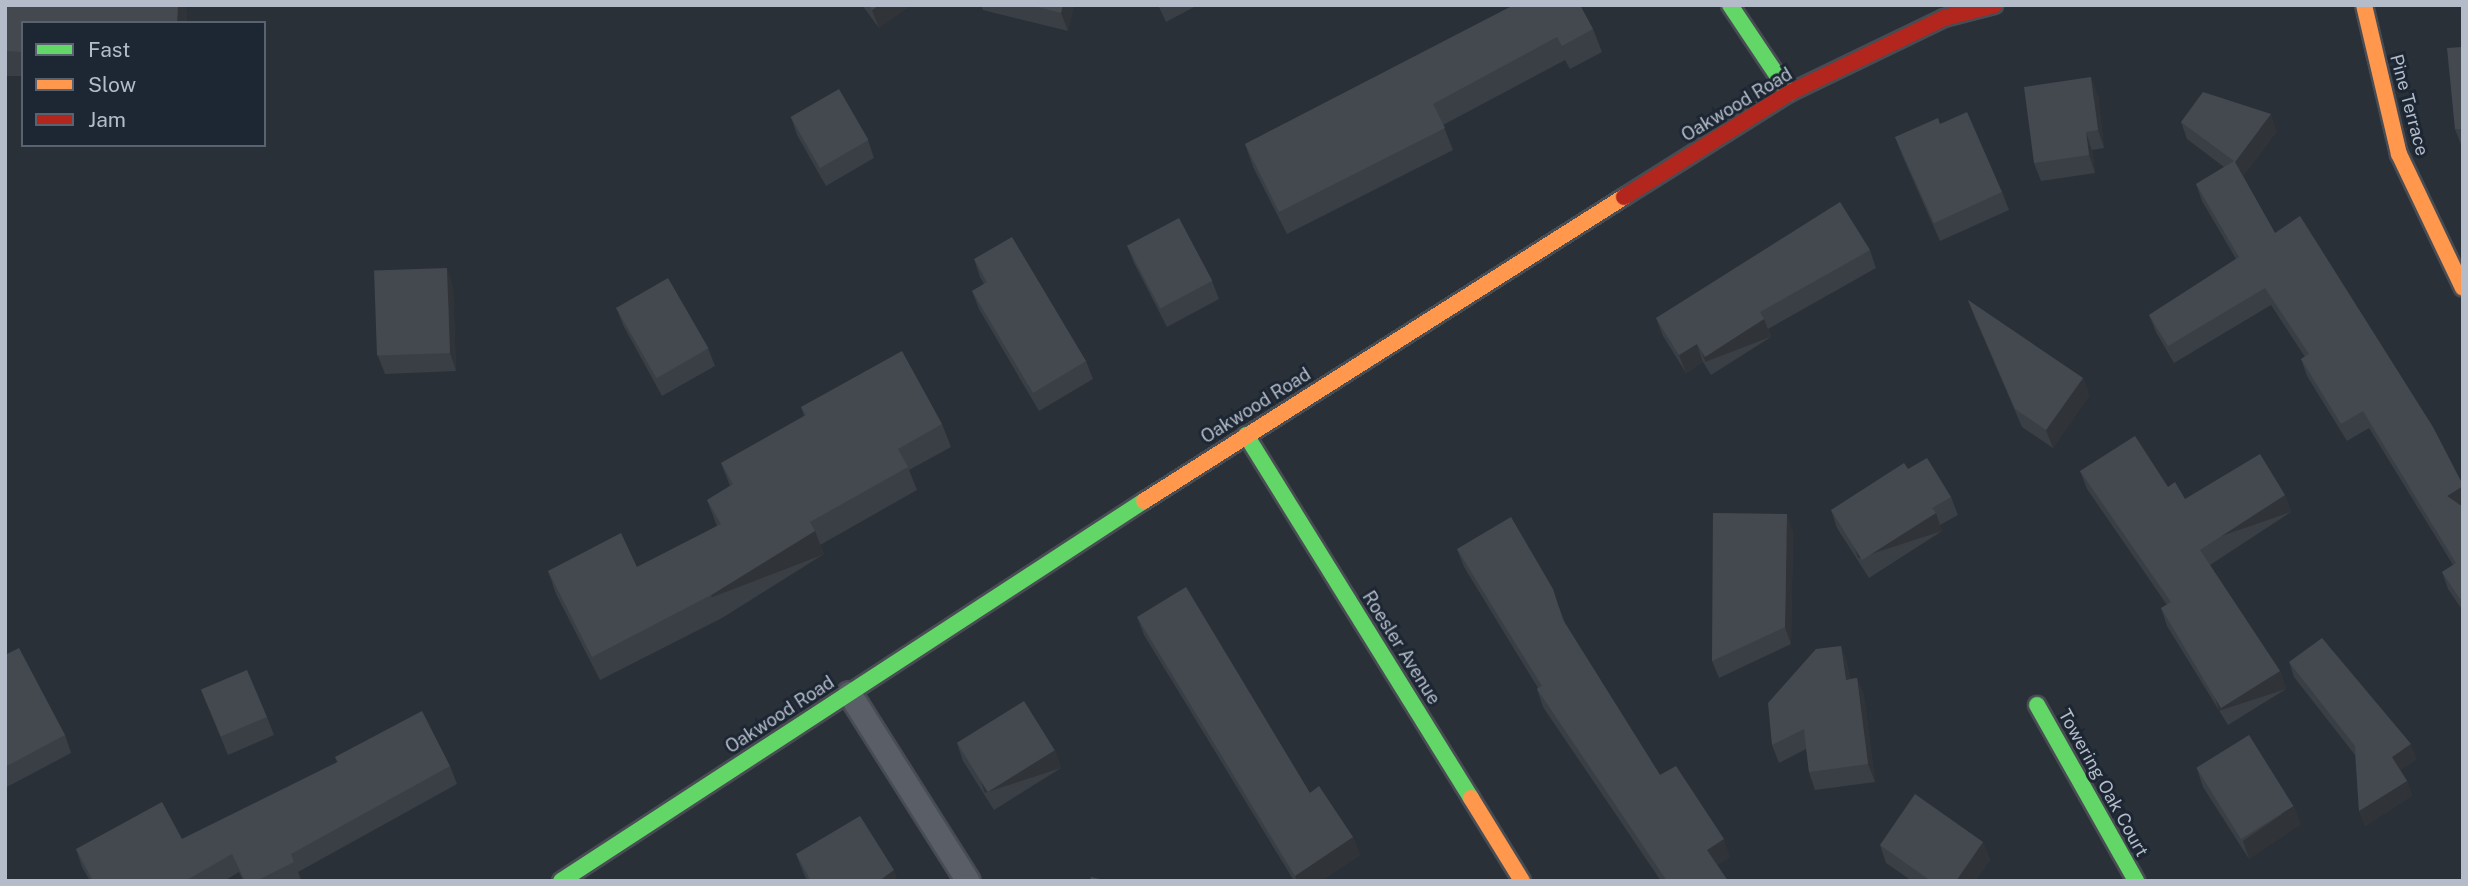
<!DOCTYPE html>
<style>
body{margin:0}
#map{position:relative;width:2468px;height:886px;overflow:hidden;background:#2a3038;font-family:"Public Sans",sans-serif}
div>[style]{position:absolute}
.roads{filter:drop-shadow(2px 0 #484c53) drop-shadow(-2px 0 #484c53) drop-shadow(0 2px #484c53) drop-shadow(0 -2px #484c53)}
.lane>*{height:23px;margin:-11.5px;padding:0 11.5px;transform-origin:11.5px;border-radius:11.5px;background:#5a5e66}
.fast>*{height:16px;margin:-8px;padding:0 8px;transform-origin:8px;border-radius:8px;background:#63d668}
.slow>*{height:16px;margin:-8px;padding:0 8px;transform-origin:8px;border-radius:8px;background:#ff974d}
.jam>*{height:16px;margin:-8px;padding:0 8px;transform-origin:8px;border-radius:8px;background:#b3261e}
.wall>*{inset:0;background:#3a3f45}
.shaded-wall>*{inset:0;background:#303338;transform-origin:0 0}
.building>*{inset:0;background:#444950;transform-origin:0 0}
span{translate:-50% -50%;white-space:nowrap;text-align:center;line-height:1.15;-webkit-text-stroke:6px #1d2633;paint-order:stroke}
.street-label{font-size:18px;color:#b4bcc9}
.frame{position:absolute;inset:0;border:7px solid #b4bcc9;pointer-events:none}
.legend{position:absolute;left:21px;top:21px;width:245px;height:126px;box-sizing:border-box;background:#1d2633;border:2px solid #59626f;margin:0;padding:9px 12px;list-style:none;font-size:21px;color:#b4bcc9}
.legend li{display:flex;align-items:center;gap:14px;height:35px}
.legend b{width:35px;border:2px solid #59626f}
</style>
<div id="map">
<div class="roads">
<div class="lane">
<i style="left:849px;top:693px;width:222px;rotate:57.7deg"></i>
</div>
<div class="fast">
<i style="left:1730px;top:5px;width:106px;rotate:56.2deg"></i>
<i style="left:1246px;top:435px;width:427px;rotate:58.2deg"></i>
<i style="left:2037px;top:705px;width:202px;rotate:60.6deg"></i>
<i style="left:561px;top:881px;width:696px;rotate:-33.1deg"></i>
</div>
<div class="slow">
<i style="left:2364px;top:5px;width:153px;rotate:76.8deg"></i>
<i style="left:2399px;top:154px;width:148px;rotate:64.5deg"></i>
<i style="left:1144px;top:501px;width:568px;rotate:-32.35deg"></i>
<i style="left:1471px;top:798px;width:97px;rotate:58.4deg"></i>
</div>
<div class="jam">
<i style="left:1624px;top:197px;width:195px;rotate:-32.2deg"></i>
<i style="left:1789px;top:93px;width:172px;rotate:-25.8deg"></i>
<i style="left:1944px;top:18px;width:52px;rotate:-14.6deg"></i>
</div>
</div>
<div class="wall">
<i style="clip-path:polygon(5px 5px,185px 5px,187px 12px,187px 23px,23px 23px,23px 76px,5px 76px)"></i>
<i style="clip-path:polygon(862px 5px,911px 5px,879px 28px)"></i>
<i style="clip-path:polygon(981px 5px,1074px 5px,1068px 31px,983px 10px)"></i>
<i style="clip-path:polygon(1158px 5px,1198px 5px,1166px 22px)"></i>
<i style="clip-path:polygon(1509px 5px,1580px 5px,1593px 29px,1602px 52px,1570px 69px,1565px 60px,1443px 125px,1453px 150px,1287px 234px,1253px 167px,1245px 144px,1510px 7px)"></i>
<i style="clip-path:polygon(2463px 47px,2463px 147px,2462px 147px,2455px 129px)"></i>
<i style="clip-path:polygon(2098px 95px,2104px 148px,2092px 150px,2095px 173px,2041px 181px,2034px 163px)"></i>
<i style="clip-path:polygon(791px 117px,868px 140px,874px 158px,826px 186px,797px 135px)"></i>
<i style="clip-path:polygon(2181px 122px,2277px 131px,2243px 176px,2275px 233px,2463px 485px,2463px 611px,2448px 589px,2442px 572px,2453px 565px,2369px 428px,2347px 441px,2307px 376px,2301px 359px,2305px 357px,2271px 305px,2174px 363px,2156px 332px,2149px 315px,2236px 259px,2202px 201px,2196px 184px,2224px 167px,2187px 139px)"></i>
<i style="clip-path:polygon(1895px 137px,2002px 192px,2009px 210px,1940px 241px,1902px 155px)"></i>
<i style="clip-path:polygon(1127px 245px,1212px 281px,1219px 299px,1167px 327px,1134px 263px)"></i>
<i style="clip-path:polygon(1870px 250px,1876px 268px,1768px 329px,1771px 337px,1711px 375px,1703px 362px,1686px 373px,1663px 336px,1656px 318px)"></i>
<i style="clip-path:polygon(974px 259px,1086px 361px,1093px 379px,1039px 411px,979px 309px,972px 291px,984px 284px,980px 277px)"></i>
<i style="clip-path:polygon(453px 286px,456px 371px,385px 374px,378px 356px)"></i>
<i style="clip-path:polygon(1968px 300px,2083px 378px,2089px 396px,2053px 448px,2022px 427px,1975px 318px)"></i>
<i style="clip-path:polygon(616px 307px,708px 348px,715px 366px,662px 396px,623px 325px)"></i>
<i style="clip-path:polygon(801px 407px,942px 424px,951px 447px,909px 470px,917px 490px,820px 545px,824px 554px,722px 618px,600px 680px,556px 594px,548px 571px,637px 567px,717px 526px,707px 500px,730px 486px,721px 463px,804px 416px)"></i>
<i style="clip-path:polygon(1908px 469px,1951px 497px,1958px 515px,1940px 525px,1942px 531px,1869px 578px,1837px 528px,1831px 510px)"></i>
<i style="clip-path:polygon(2080px 471px,2168px 487px,2185px 499px,2285px 495px,2291px 512px,2210px 565px,2280px 671px,2286px 689px,2228px 725px,2167px 626px,2161px 608px,2167px 605px,2087px 489px)"></i>
<i style="clip-path:polygon(1793px 531px,1791px 644px,1719px 678px,1712px 661px)"></i>
<i style="clip-path:polygon(1457px 549px,1559px 607px,1565px 623px,1660px 775px,1730px 857px,1717px 865px,1728px 881px,1661px 881px,1543px 707px,1537px 689px,1538px 688px,1464px 567px)"></i>
<i style="clip-path:polygon(1137px 617px,1353px 837px,1360px 855px,1321px 881px,1294px 881px,1144px 635px)"></i>
<i style="clip-path:polygon(1841px 646px,1847px 664px,1850px 679px,1857px 678px,1864px 696px,1875px 782px,1815px 790px,1809px 772px,1806px 749px,1779px 763px,1772px 745px)"></i>
<i style="clip-path:polygon(5px 655px,65px 735px,71px 753px,5px 788px)"></i>
<i style="clip-path:polygon(2289px 662px,2417px 759px,2400px 770px,2407px 781px,2412px 796px,2365px 826px,2359px 811px,2355px 755px,2294px 677px)"></i>
<i style="clip-path:polygon(201px 690px,267px 717px,274px 735px,228px 755px)"></i>
<i style="clip-path:polygon(957px 743px,1055px 750px,1061px 768px,994px 810px,963px 761px)"></i>
<i style="clip-path:polygon(335px 757px,450px 766px,457px 784px,298px 872px,301px 880px,299px 881px,243px 881px,239px 872px,224px 881px,90px 881px,82px 867px,76px 849px,182px 839px,337px 762px)"></i>
<i style="clip-path:polygon(2197px 769px,2301px 824px,2249px 859px,2203px 787px)"></i>
<i style="clip-path:polygon(1983px 842px,1990px 860px,1975px 881px,1912px 881px,1886px 863px,1880px 845px)"></i>
<i style="clip-path:polygon(796px 854px,898px 881px,807px 881px,803px 872px)"></i>
</div>
<div class="shaded-wall">
<i style="clip-path:polygon(178px 5px,185px 5px,187px 12px,187px 23px,177px 23px)"></i>
<i style="clip-path:polygon(879px 5px,911px 5px,879px 28px,872px 10px)"></i>
<i style="clip-path:polygon(1063px 5px,1074px 5px,1068px 31px,1061px 13px)"></i>
<i style="clip-path:polygon(2091px 77px,2098px 95px,2104px 148px,2098px 130px)"></i>
<i style="clip-path:polygon(2271px 114px,2277px 131px,2241px 179px,2235px 162px)"></i>
<i style="clip-path:polygon(2086px 132px,2092px 150px,2095px 173px,2089px 155px)"></i>
<i style="clip-path:polygon(447px 268px,453px 286px,456px 371px,450px 353px)"></i>
<i style="left:1764px;top:319px;width:19px;height:70px;rotate:69deg"></i>
<i style="clip-path:polygon(1697px 344px,1703px 362px,1686px 373px,1679px 355px)"></i>
<i style="clip-path:polygon(2083px 378px,2089px 396px,2053px 448px,2046px 430px)"></i>
<i style="clip-path:polygon(2463px 486px,2463px 507px,2447px 496px)"></i>
<i style="left:2285px;top:495px;width:18px;height:101px;rotate:71deg"></i>
<i style="left:1936px;top:513px;width:19px;height:88px;rotate:72deg"></i>
<i style="clip-path:polygon(1787px 514px,1793px 531px,1791px 644px,1785px 627px)"></i>
<i style="left:815px;top:531px;width:25px;height:120px;rotate:69deg"></i>
<i style="clip-path:polygon(1841px 646px,1847px 664px,1853px 698px,1846px 680px)"></i>
<i style="left:2280px;top:671px;width:19px;height:70px;rotate:72deg"></i>
<i style="clip-path:polygon(1857px 678px,1864px 696px,1875px 782px,1868px 764px)"></i>
<i style="clip-path:polygon(2411px 744px,2417px 759px,2397px 772px,2392px 757px)"></i>
<i style="left:1055px;top:750px;width:19px;height:80px;rotate:72deg"></i>
<i style="clip-path:polygon(2407px 781px,2412px 796px,2365px 826px,2359px 811px)"></i>
<i style="clip-path:polygon(2294px 806px,2301px 824px,2249px 859px,2243px 841px)"></i>
<i style="clip-path:polygon(1353px 837px,1360px 855px,1321px 881px,1297px 881px,1295px 876px)"></i>
<i style="clip-path:polygon(1724px 839px,1730px 857px,1713px 868px,1707px 850px)"></i>
<i style="clip-path:polygon(1983px 842px,1990px 860px,1975px 881px,1956px 881px)"></i>
<i style="clip-path:polygon(894px 870px,898px 881px,879px 881px)"></i>
</div>
<div class="building">
<i style="clip-path:polygon(5px 5px,178px 5px,177px 23px,23px 23px,23px 52px,5px 51px)"></i>
<i style="clip-path:polygon(869px 5px,879px 5px,872px 10px)"></i>
<i style="clip-path:polygon(1030px 5px,1063px 5px,1061px 13px)"></i>
<i style="clip-path:polygon(1512px 5px,1580px 5px,1593px 29px,1562px 46px,1557px 37px,1433px 104px,1445px 128px,1279px 212px,1245px 144px,1512px 6px)"></i>
<i style="clip-path:polygon(2463px 47px,2463px 129px,2455px 129px,2447px 48px)"></i>
<i style="clip-path:polygon(2091px 77px,2098px 130px,2086px 132px,2089px 155px,2034px 163px,2024px 87px)"></i>
<i style="left:839px;top:89px;width:59px;height:56px;rotate:60deg"></i>
<i style="clip-path:polygon(2203px 92px,2271px 114px,2235px 162px,2275px 233px,2300px 216px,2433px 427px,2463px 485px,2463px 486px,2447px 496px,2463px 507px,2463px 599px,2460px 599px,2442px 572px,2456px 563px,2363px 411px,2341px 424px,2301px 359px,2309px 354px,2265px 288px,2168px 346px,2149px 315px,2239px 257px,2196px 184px,2234px 161px,2181px 122px)"></i>
<i style="clip-path:polygon(1967px 112px,2002px 192px,1934px 223px,1895px 137px,1938px 118px,1940px 124px)"></i>
<i style="clip-path:polygon(1840px 202px,1870px 250px,1760px 312px,1764px 319px,1705px 357px,1697px 344px,1679px 355px,1656px 318px)"></i>
<i style="left:1179px;top:218px;width:71px;height:59px;rotate:62deg"></i>
<i style="clip-path:polygon(1012px 237px,1086px 361px,1033px 393px,972px 291px,987px 282px,974px 259px)"></i>
<i style="left:447px;top:268px;width:85px;height:73px;rotate:88deg"></i>
<i style="left:668px;top:278px;width:81px;height:60px;rotate:60deg"></i>
<i style="clip-path:polygon(1968px 300px,2083px 378px,2046px 430px,2015px 409px)"></i>
<i style="clip-path:polygon(902px 351px,942px 424px,898px 449px,908px 467px,810px 522px,815px 531px,713px 594px,592px 657px,548px 571px,621px 533px,637px 567px,721px 524px,707px 500px,733px 484px,721px 463px,806px 415px,801px 407px)"></i>
<i style="clip-path:polygon(2135px 436px,2168px 487px,2175px 482px,2185px 499px,2260px 454px,2285px 495px,2200px 550px,2280px 671px,2221px 708px,2161px 608px,2171px 602px,2080px 471px)"></i>
<i style="clip-path:polygon(1927px 458px,1951px 497px,1932px 508px,1936px 513px,1862px 560px,1831px 510px,1904px 463px,1908px 469px)"></i>
<i style="clip-path:polygon(1713px 513px,1787px 514px,1785px 627px,1712px 661px)"></i>
<i style="clip-path:polygon(1511px 517px,1553px 589px,1563px 620px,1660px 775px,1676px 766px,1724px 839px,1707px 850px,1728px 881px,1667px 881px,1537px 689px,1542px 686px,1457px 549px)"></i>
<i style="clip-path:polygon(1186px 587px,1310px 793px,1319px 786px,1353px 837px,1295px 876px,1137px 617px)"></i>
<i style="clip-path:polygon(2322px 638px,2411px 744px,2392px 757px,2407px 781px,2359px 811px,2355px 746px,2289px 662px)"></i>
<i style="clip-path:polygon(1841px 646px,1846px 680px,1857px 678px,1868px 764px,1809px 772px,1804px 729px,1772px 745px,1768px 703px,1816px 649px)"></i>
<i style="clip-path:polygon(19px 648px,65px 735px,5px 767px,5px 655px)"></i>
<i style="left:247px;top:670px;width:51px;height:50px;rotate:67deg"></i>
<i style="left:1024px;top:701px;width:58px;height:79px;rotate:58deg"></i>
<i style="clip-path:polygon(422px 711px,450px 766px,291px 854px,294px 862px,256px 881px,245px 881px,232px 854px,185px 881px,93px 881px,76px 849px,162px 802px,182px 839px,338px 762px,335px 757px)"></i>
<i style="left:2249px;top:735px;width:84px;height:62px;rotate:58deg"></i>
<i style="clip-path:polygon(1915px 794px,1983px 842px,1956px 881px,1931px 881px,1880px 845px)"></i>
<i style="clip-path:polygon(860px 816px,894px 870px,879px 881px,811px 881px,796px 854px)"></i>
<i style="clip-path:polygon(1091px 877px,1109px 881px,1090px 881px)"></i>
</div>
<div class="street-label">
<span style="left:1737px;top:105px;rotate:-31deg">Oakwood Road</span>
<span style="left:2409px;top:105px;rotate:75deg">Pine Terrace</span>
<span style="left:1256px;top:406px;rotate:-32deg">Oakwood Road</span>
<span style="left:1401px;top:648px;rotate:58deg">Roesler Avenue</span>
<span style="left:780px;top:715px;rotate:-33deg">Oakwood Road</span>
<span style="left:2103px;top:783px;rotate:61deg">Towering Oak Court</span>
</div>
<div class="frame"></div>
<ul class="legend">
<li><b style="height:9px;background:#63d668"></b>Fast</li>
<li><b style="height:9px;background:#ff974d"></b>Slow</li>
<li><b style="height:9px;background:#b3261e"></b>Jam</li>
</ul>
</div>
